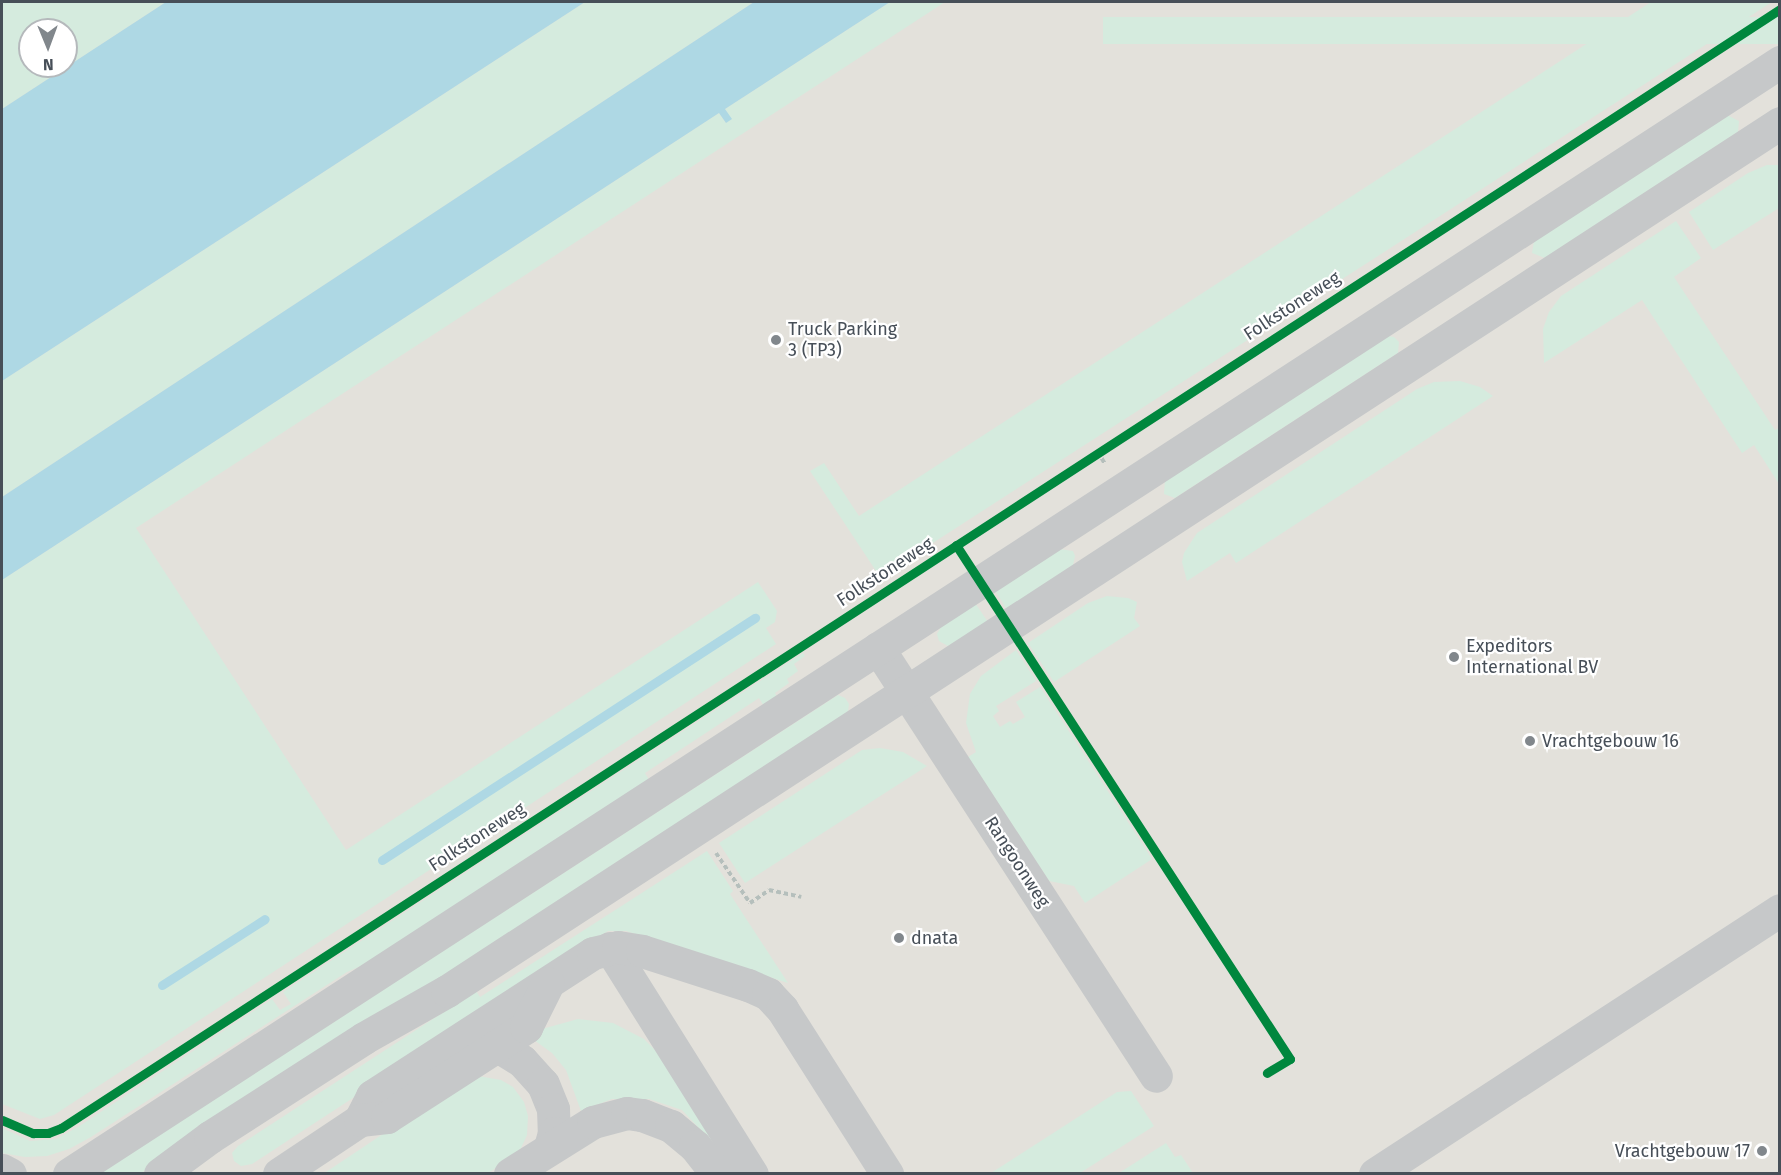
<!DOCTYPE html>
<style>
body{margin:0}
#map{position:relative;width:1781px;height:1175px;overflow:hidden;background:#eee;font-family:"Fira Sans",sans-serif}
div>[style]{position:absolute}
.commercial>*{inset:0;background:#e3e1db}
.green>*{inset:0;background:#d5ebde;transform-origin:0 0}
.water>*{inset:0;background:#aed8e4}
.stream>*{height:9px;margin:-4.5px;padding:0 4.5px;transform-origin:4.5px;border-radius:4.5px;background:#aed8e4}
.path>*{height:4px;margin-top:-2px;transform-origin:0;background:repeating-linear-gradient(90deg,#b5bfbc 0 4.5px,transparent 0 7.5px)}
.minor>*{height:33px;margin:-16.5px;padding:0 16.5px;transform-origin:16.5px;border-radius:16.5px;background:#c6c8c9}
.cycleway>*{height:9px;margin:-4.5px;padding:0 4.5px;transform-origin:4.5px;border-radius:4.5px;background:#00873e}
.dots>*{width:16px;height:16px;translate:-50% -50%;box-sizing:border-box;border:3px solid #fff;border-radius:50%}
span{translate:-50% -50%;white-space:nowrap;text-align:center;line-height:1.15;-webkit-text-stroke:4.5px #fff;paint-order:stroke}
.street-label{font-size:18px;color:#474f58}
.poi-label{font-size:18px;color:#474f58}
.left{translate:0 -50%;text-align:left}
.right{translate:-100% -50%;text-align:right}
.frame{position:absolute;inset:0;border:3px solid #474f58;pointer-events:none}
.north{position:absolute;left:18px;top:18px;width:60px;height:60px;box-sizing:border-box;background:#fff;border:2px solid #b5b9bc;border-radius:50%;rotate:179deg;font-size:16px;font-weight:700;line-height:24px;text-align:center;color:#474f58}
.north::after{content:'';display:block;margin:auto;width:21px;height:27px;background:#81878c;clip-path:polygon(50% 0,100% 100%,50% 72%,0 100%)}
</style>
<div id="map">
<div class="commercial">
<i style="clip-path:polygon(evenodd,2px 2px,1779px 2px,1779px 1173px,2px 1173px,2px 2px,30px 30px,66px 30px,66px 66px,30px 66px,30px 30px)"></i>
</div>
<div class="green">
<i style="clip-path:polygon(evenodd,2px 2px,166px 2px,2px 109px,2px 2px,30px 30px,66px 30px,66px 66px,30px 66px,30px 30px)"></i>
<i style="clip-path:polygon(585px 2px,754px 2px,2px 497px,2px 381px)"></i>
<i style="clip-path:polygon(890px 2px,945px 2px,136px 528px,346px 850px,758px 582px,777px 611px,775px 622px,766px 628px,776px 644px,54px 1115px,40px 1119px,2px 1104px,2px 580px,719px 113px,726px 123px,731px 119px,725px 109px)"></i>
<i style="clip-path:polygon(1651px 2px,1772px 2px,880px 577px,810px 471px,824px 463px,859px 516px)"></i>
<i style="left:1779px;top:17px;width:27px;height:676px;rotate:90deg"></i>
<i style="clip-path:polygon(1727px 115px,1739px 121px,1738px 132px,1545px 258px,1532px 253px,1534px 241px)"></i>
<i style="clip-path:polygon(1767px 165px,1779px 165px,1779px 208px,1713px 250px,1689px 212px,1748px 173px)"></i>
<i style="clip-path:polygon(1676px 221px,1701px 258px,1674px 277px,1775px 430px,1779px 428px,1779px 484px,1754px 445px,1742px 453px,1642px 300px,1544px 363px,1543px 329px,1549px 312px,1561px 296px)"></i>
<i style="clip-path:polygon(1388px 336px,1394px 337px,1399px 342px,1398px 353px,1175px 498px,1164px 494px,1165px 480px)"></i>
<i style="clip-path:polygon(1460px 381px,1480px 387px,1493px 396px,1236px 563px,1230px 553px,1187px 581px,1182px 562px,1184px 553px,1197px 533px,1417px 389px,1434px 382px)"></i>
<i style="clip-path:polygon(1059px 549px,1073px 551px,1075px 556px,1073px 565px,1007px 610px,995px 590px)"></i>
<i style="clip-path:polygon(1107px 596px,1128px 598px,1137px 602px,1134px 618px,1140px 626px,1054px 682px,1028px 643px,1088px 603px)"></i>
<i style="clip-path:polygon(975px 603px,988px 622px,948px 646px,939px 641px,937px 634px,942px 625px)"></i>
<i style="clip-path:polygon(1016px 650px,1036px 681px,996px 706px,999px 711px,993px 716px,1000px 727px,1010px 721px,1013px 724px,1025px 717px,1016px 702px,1040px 687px,1152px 859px,1085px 903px,1074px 886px,1049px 881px,968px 757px,976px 752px,966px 723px,970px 694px,981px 676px)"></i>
<i style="clip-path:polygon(803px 653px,805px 656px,794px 664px,798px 671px,787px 679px,789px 683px,775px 693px,777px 697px,764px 706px,759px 698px,645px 773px,649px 780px,370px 962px,347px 972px,91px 1137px,69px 1149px,47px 1156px,25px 1157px,2px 1153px,2px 1128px,30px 1141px,56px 1139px,78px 1127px,272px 999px,280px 1010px,291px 1004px,283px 992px)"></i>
<i style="clip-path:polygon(838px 695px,845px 698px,849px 704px,848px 711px,840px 719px,141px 1173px,99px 1174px)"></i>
<i style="clip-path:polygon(880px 748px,903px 752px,927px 766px,745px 883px,719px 843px,862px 750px)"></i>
<i style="clip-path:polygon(707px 851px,733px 891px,730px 894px,788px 983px,626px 931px,608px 931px,252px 1164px,241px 1166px,234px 1161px,232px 1153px,238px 1146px,476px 991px,480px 997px)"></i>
<i style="clip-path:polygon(578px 1019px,613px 1023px,644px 1039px,659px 1054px,714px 1139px,711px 1141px,682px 1110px,649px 1099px,612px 1099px,581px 1111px,566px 1070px,552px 1053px,534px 1040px,542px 1029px)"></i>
<i style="clip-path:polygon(478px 1076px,501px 1080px,513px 1087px,524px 1102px,528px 1116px,527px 1135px,521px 1148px,512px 1158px,488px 1173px,323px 1174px,401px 1122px)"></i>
<i style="clip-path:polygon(1131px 1091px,1154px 1126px,1080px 1173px,991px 1173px,1117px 1092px)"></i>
<i style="clip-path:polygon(1166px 1143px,1175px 1157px,1181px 1155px,1193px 1173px,1119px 1173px)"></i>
</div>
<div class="water">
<i style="clip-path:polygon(166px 2px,585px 2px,2px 381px,2px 109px)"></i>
<i style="clip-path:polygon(754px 2px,890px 2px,725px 109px,732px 119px,726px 123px,719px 113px,2px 580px,2px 497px)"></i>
</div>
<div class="stream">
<i style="left:382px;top:860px;width:445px;rotate:-33deg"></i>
<i style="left:162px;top:985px;width:122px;rotate:-32.7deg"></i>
</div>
<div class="path">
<i style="left:1098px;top:452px;width:14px;rotate:60deg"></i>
<i style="left:716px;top:853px;width:60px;rotate:55.8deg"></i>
<i style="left:750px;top:903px;width:23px;rotate:-34deg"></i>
<i style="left:769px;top:890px;width:33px;rotate:12deg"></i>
</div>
<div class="minor">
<i style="left:878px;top:648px;width:510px;rotate:56.99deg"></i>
<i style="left:610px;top:948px;width:267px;rotate:57.9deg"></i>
<i style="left:480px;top:1035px;width:49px;rotate:31.8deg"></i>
<i style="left:522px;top:1061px;width:31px;rotate:48deg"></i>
<i style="left:543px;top:1084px;width:27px;rotate:68deg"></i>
<i style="left:553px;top:1109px;width:24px;rotate:88deg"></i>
<i style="left:554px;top:1133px;width:15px;rotate:106deg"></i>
<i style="left:360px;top:1120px;width:27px;rotate:-63deg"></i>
<i style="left:372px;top:1096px;width:263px;rotate:-32.9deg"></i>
<i style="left:593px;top:953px;width:26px;rotate:-13deg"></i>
<i style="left:618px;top:947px;width:24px;rotate:9deg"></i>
<i style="left:642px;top:951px;width:111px;rotate:17.8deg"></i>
<i style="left:748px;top:985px;width:22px;rotate:24deg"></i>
<i style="left:768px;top:994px;width:21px;rotate:47deg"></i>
<i style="left:782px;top:1009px;width:196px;rotate:57.5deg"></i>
<i style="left:2px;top:1170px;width:9px;rotate:27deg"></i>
<i style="left:69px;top:1174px;width:2041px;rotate:-33.02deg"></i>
<i style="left:160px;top:1174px;width:62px;rotate:-36.5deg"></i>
<i style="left:210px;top:1137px;width:183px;rotate:-32.7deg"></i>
<i style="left:364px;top:1038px;width:95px;rotate:-29.5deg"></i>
<i style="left:447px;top:991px;width:1591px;rotate:-33.07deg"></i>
<i style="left:279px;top:1174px;width:97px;rotate:-33.7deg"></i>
<i style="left:360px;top:1120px;width:27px;rotate:-6deg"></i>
<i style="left:387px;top:1117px;width:166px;rotate:-32.9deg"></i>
<i style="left:526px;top:1027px;width:49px;rotate:-63.4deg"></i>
<i style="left:510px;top:1174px;width:98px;rotate:-32.1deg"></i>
<i style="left:593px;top:1122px;width:35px;rotate:-15deg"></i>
<i style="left:627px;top:1113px;width:15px;rotate:8deg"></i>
<i style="left:642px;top:1115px;width:31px;rotate:21deg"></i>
<i style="left:671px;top:1126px;width:31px;rotate:40deg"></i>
<i style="left:695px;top:1146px;width:36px;rotate:52deg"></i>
<i style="left:1375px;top:1174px;width:483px;rotate:-33.1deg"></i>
</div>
<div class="cycleway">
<i style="left:956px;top:545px;width:613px;rotate:56.98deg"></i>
<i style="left:1290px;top:1059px;width:27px;rotate:149deg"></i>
<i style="left:2px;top:1120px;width:34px;rotate:23deg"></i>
<i style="left:33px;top:1133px;width:15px"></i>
<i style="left:48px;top:1133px;width:14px;rotate:-21deg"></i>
<i style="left:61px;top:1128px;width:2051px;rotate:-33.06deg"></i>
</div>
<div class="dots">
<i style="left:776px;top:340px;background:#81878c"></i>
<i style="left:1454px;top:657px;background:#81878c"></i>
<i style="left:1530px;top:741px;background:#81878c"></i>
<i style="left:899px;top:938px;background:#81878c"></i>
<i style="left:1762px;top:1151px;background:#81878c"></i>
</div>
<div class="street-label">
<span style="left:1292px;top:306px;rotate:-33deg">Folkstoneweg</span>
<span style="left:885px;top:572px;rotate:-33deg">Folkstoneweg</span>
<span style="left:477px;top:837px;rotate:-33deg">Folkstoneweg</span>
<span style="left:1017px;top:862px;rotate:57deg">Rangoonweg</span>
</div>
<div class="poi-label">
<span class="left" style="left:788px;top:340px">Truck Parking<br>3 (TP3)</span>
<span class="left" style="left:1466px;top:657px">Expeditors<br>International BV</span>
<span class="left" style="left:1542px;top:741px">Vrachtgebouw 16</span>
<span class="left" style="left:911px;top:938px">dnata</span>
<span class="right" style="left:1750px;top:1151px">Vrachtgebouw 17</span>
</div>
<div class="frame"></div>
<div class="north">N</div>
</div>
